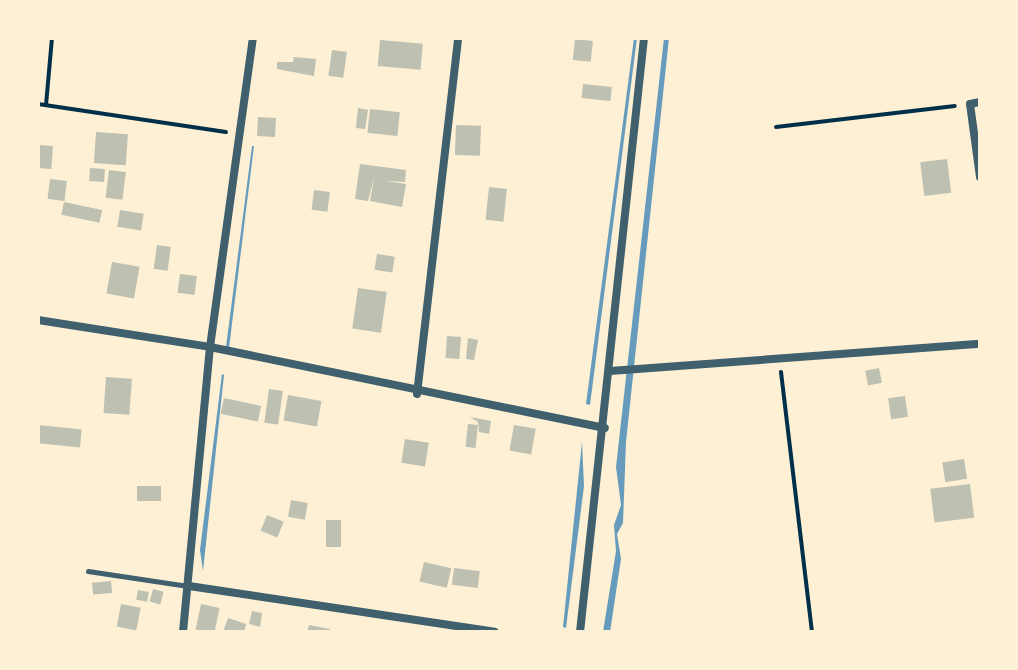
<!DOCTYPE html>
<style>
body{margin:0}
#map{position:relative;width:1018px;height:670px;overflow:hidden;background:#fdf0d5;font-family:Ubuntu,sans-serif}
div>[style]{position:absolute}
.water>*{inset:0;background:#669bbc}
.building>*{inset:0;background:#bec0b2;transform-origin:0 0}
.path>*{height:4px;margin:-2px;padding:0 2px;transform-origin:2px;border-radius:2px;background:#003049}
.service>*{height:5px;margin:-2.5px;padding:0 2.5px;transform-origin:2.5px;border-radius:2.5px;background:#3f606c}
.minor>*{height:8px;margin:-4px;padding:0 4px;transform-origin:4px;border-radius:4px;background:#3f606c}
span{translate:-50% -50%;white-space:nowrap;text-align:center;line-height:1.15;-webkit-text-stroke:6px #fdf0d5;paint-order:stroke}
.frame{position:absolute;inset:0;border:40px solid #fdf0d5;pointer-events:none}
</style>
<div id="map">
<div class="water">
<i style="clip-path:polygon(634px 38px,637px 38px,590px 405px,586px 404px)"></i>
<i style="clip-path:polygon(664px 38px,669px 38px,626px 442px,623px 523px,617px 534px,621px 559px,610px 632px,603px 632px,616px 551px,614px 525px,621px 505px,616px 467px)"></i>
<i style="clip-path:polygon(252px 146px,254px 146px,229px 348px,226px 347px)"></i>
<i style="clip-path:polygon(222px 374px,224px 375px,203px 571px,200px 550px)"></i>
<i style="clip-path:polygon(582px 442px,584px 486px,566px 628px,563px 627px)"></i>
</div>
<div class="building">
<i style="left:575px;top:39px;width:18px;height:21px;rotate:6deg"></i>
<i style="left:380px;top:40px;width:43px;height:26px;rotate:5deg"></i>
<i style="left:332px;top:50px;width:15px;height:26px;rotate:8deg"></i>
<i style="clip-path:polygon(294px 57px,316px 59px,314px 76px,277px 69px,277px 62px,293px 62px)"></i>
<i style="left:583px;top:84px;width:29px;height:14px;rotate:6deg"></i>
<i style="clip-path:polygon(358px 108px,368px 110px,365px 129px,356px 128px)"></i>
<i style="left:370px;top:109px;width:30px;height:24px;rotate:6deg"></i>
<i style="left:258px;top:117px;width:18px;height:19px;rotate:3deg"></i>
<i style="left:456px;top:125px;width:25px;height:30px;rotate:2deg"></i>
<i style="left:96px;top:132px;width:32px;height:31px;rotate:4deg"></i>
<i style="left:38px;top:145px;width:15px;height:23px;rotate:4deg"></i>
<i style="left:947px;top:159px;width:34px;height:27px;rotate:83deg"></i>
<i style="clip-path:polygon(360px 164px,406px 170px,405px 182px,385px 181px,406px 184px,402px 207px,370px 201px,374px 178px,368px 201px,355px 199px)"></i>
<i style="left:90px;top:168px;width:15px;height:13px;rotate:4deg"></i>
<i style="left:109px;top:170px;width:17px;height:28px;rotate:7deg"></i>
<i style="left:50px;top:179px;width:17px;height:20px;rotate:7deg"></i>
<i style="left:489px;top:187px;width:18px;height:33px;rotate:6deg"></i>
<i style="left:314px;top:190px;width:16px;height:20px;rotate:7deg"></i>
<i style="left:64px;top:202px;width:39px;height:13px;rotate:12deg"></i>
<i style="left:120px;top:210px;width:24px;height:17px;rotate:9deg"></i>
<i style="left:157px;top:245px;width:14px;height:24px;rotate:8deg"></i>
<i style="left:377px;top:254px;width:18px;height:16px;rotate:9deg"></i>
<i style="left:112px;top:262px;width:28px;height:32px;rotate:10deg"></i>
<i style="left:180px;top:274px;width:17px;height:19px;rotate:7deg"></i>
<i style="left:358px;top:288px;width:29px;height:41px;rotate:8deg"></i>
<i style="left:447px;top:336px;width:14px;height:22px;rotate:4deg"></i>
<i style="clip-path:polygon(468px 338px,478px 340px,474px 360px,466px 359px)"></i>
<i style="left:879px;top:368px;width:15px;height:14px;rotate:79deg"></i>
<i style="left:106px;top:377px;width:26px;height:36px;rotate:4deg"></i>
<i style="left:269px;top:389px;width:14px;height:34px;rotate:8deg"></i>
<i style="left:288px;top:395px;width:34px;height:26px;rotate:10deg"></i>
<i style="left:905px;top:396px;width:21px;height:17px;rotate:82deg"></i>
<i style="left:224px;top:398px;width:38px;height:16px;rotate:12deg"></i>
<i style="clip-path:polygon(470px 417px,491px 421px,489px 434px,479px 432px,478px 422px)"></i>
<i style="left:468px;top:424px;width:10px;height:23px;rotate:6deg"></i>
<i style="left:38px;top:425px;width:44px;height:18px;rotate:6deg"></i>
<i style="left:514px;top:425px;width:22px;height:26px;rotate:10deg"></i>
<i style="left:405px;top:439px;width:24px;height:24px;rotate:9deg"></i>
<i style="left:964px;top:459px;width:20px;height:22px;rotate:81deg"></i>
<i style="left:970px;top:484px;width:34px;height:40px;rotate:83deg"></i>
<i style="left:137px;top:486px;width:24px;height:15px"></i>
<i style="left:291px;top:500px;width:17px;height:17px;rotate:10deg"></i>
<i style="left:267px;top:515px;width:18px;height:17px;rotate:22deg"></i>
<i style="left:326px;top:520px;width:15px;height:27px"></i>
<i style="left:424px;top:562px;width:28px;height:20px;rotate:13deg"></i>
<i style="left:454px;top:568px;width:26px;height:17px;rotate:7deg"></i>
<i style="left:111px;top:581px;width:12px;height:19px;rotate:85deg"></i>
<i style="left:153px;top:589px;width:11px;height:13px;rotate:15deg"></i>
<i style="left:138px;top:590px;width:11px;height:10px;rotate:10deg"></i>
<i style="left:121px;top:604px;width:20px;height:23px;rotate:11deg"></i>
<i style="left:201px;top:604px;width:19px;height:26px;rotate:12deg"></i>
<i style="clip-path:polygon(252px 611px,262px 613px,260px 627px,249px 624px)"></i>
<i style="clip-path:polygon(228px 618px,246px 624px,244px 632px,223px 632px)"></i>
<i style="clip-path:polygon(309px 625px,330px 629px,329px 632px,307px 632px)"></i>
</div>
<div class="path">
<i style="left:38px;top:104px;width:190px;rotate:8.5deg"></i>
<i style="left:46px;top:105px;width:67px;rotate:-84.9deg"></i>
<i style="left:776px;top:127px;width:180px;rotate:-6.7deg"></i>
<i style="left:781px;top:372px;width:262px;rotate:83.2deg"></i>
</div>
<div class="service">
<i style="left:88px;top:571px;width:101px;rotate:8.5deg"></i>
</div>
<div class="minor">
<i style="left:980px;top:102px;width:10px;rotate:169deg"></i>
<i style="left:970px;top:104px;width:74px;rotate:82.2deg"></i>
<i style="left:38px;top:320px;width:174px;rotate:8.9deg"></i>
<i style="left:210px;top:347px;width:403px;rotate:11.6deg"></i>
<i style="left:610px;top:371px;width:371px;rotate:-4.2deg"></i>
<i style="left:417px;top:394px;width:358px;rotate:-83.4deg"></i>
<i style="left:189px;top:586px;width:309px;rotate:8.5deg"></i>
<i style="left:183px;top:632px;width:286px;rotate:-84.6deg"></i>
<i style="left:210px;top:347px;width:312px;rotate:-82.1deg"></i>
<i style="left:580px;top:632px;width:597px;rotate:-83.85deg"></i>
</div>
<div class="frame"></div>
</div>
